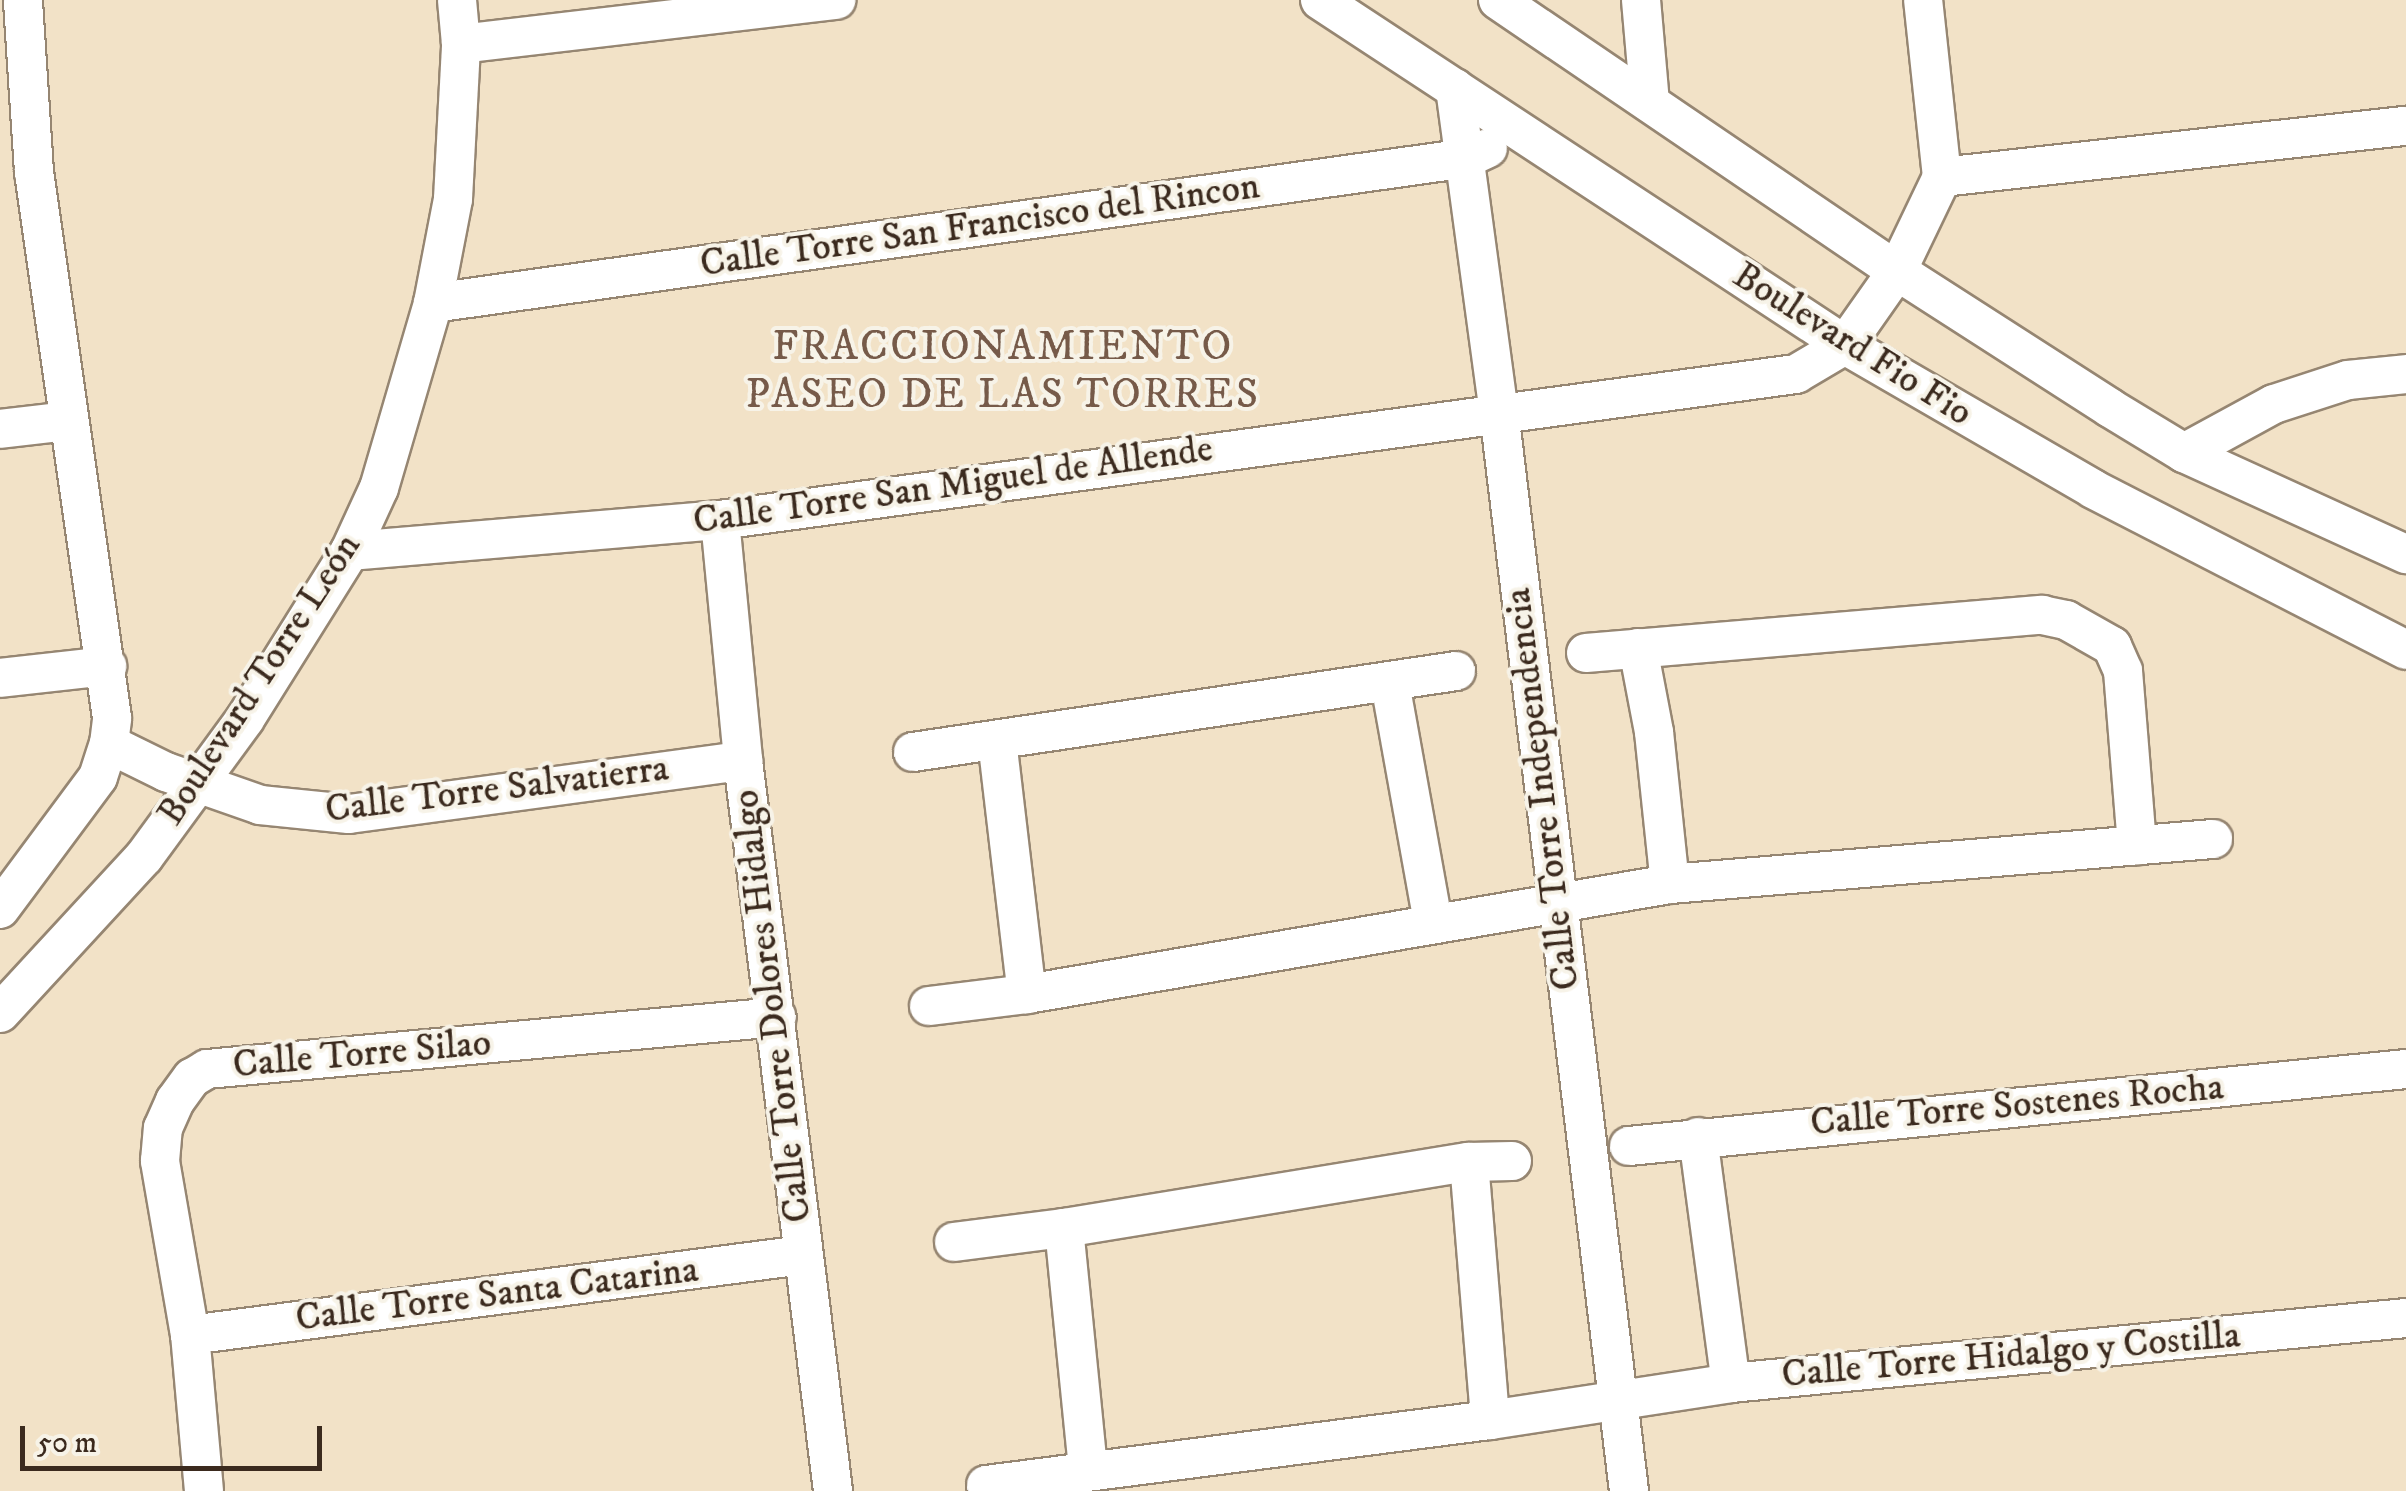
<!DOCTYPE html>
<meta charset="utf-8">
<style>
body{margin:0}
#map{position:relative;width:2406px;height:1491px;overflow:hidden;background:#f2e2c7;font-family:"IM FELL DW Pica",serif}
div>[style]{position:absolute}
.roads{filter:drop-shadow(2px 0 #968672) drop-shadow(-2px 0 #968672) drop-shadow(0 2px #968672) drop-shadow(0 -2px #968672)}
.minor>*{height:38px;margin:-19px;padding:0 19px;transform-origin:19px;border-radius:19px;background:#fff}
span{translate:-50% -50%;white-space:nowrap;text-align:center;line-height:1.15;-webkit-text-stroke:8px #f7f3e8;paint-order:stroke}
.street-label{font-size:38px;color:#3b2a1e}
.quarter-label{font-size:42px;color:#765a49;letter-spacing:2.5px}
.scale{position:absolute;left:20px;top:1426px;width:302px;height:45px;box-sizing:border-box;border:5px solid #3b2a1e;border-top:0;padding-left:12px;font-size:30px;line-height:35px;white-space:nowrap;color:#3b2a1e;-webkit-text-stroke:8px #f7f3e8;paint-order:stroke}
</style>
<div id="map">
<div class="roads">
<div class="minor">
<i style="left:1320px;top:0;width:628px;rotate:33.31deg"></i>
<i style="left:1845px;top:345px;width:287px;rotate:30.1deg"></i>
<i style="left:2093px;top:489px;width:352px;rotate:27.2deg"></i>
<i style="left:1498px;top:0;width:482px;rotate:34.2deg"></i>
<i style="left:1897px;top:271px;width:253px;rotate:32.7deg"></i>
<i style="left:2110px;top:408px;width:87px;rotate:31.3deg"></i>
<i style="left:2184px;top:453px;width:244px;rotate:24.5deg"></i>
<i style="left:1641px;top:0;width:103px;rotate:85deg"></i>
<i style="left:461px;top:44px;width:378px;rotate:-6.7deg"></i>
<i style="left:1455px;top:88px;width:327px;rotate:82.3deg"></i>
<i style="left:1499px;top:412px;width:1087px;rotate:83.13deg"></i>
<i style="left:1942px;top:177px;width:467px;rotate:-6.3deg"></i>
<i style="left:433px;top:303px;width:1044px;rotate:-7.98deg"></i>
<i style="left:1467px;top:158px;width:23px;rotate:-25deg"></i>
<i style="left:0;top:429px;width:68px;rotate:-6.7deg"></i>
<i style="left:2184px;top:453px;width:102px;rotate:-28.6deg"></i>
<i style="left:2274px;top:404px;width:78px;rotate:-18deg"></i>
<i style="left:2348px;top:380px;width:58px;rotate:-5.9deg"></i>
<i style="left:720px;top:520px;width:242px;rotate:84.5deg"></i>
<i style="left:743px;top:761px;width:736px;rotate:82.97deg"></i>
<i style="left:350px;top:551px;width:371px;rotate:-4.8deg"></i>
<i style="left:720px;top:520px;width:1086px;rotate:-7.73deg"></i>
<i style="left:1796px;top:374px;width:57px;rotate:-30.6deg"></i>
<i style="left:1845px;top:345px;width:90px;rotate:-54.9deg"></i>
<i style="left:1897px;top:271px;width:104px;rotate:-64.4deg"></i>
<i style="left:1942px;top:177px;width:178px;rotate:-96.1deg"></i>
<i style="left:1638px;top:648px;width:86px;rotate:79.2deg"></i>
<i style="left:1654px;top:732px;width:153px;rotate:84deg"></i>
<i style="left:1586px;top:653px;width:458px;rotate:-4.8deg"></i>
<i style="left:2042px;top:615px;width:25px;rotate:12deg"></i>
<i style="left:2066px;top:620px;width:53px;rotate:29.5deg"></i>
<i style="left:2112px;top:646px;width:27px;rotate:66deg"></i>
<i style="left:2123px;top:671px;width:175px;rotate:85.4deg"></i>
<i style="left:0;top:678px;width:108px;rotate:-6.4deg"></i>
<i style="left:1390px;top:683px;width:244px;rotate:79.8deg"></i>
<i style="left:997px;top:740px;width:256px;rotate:83.3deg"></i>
<i style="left:109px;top:744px;width:64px;rotate:26.2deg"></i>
<i style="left:166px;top:772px;width:100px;rotate:19.3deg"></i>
<i style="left:260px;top:805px;width:89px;rotate:5.8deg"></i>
<i style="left:349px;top:814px;width:398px;rotate:-7.7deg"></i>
<i style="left:913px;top:752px;width:549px;rotate:-8.48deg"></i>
<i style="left:0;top:909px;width:164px;rotate:-53.4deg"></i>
<i style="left:98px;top:777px;width:35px;rotate:-72deg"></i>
<i style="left:109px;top:744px;width:26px;rotate:-83deg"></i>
<i style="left:112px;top:718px;width:552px;rotate:-98.13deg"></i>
<i style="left:34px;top:172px;width:172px;rotate:-93.7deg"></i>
<i style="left:929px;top:1006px;width:99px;rotate:-7deg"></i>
<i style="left:1027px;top:994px;width:652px;rotate:-9.71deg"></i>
<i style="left:1670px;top:884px;width:545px;rotate:-4.74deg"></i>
<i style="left:0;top:1013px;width:212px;rotate:-47.3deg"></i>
<i style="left:144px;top:857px;width:171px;rotate:-53.8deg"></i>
<i style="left:245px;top:719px;width:198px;rotate:-58deg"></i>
<i style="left:350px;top:551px;width:69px;rotate:-65.3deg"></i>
<i style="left:379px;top:488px;width:193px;rotate:-73.7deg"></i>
<i style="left:433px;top:303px;width:106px;rotate:-79.1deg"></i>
<i style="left:453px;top:199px;width:155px;rotate:-87deg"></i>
<i style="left:461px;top:44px;width:44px;rotate:-95.2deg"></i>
<i style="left:1698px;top:1137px;width:248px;rotate:82.4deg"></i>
<i style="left:1629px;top:1146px;width:781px;rotate:-5.66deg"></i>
<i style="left:1469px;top:1162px;width:259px;rotate:85.3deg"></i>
<i style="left:1064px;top:1228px;width:243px;rotate:84.3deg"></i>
<i style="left:954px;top:1242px;width:111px;rotate:-7.3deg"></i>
<i style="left:1064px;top:1228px;width:410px;rotate:-9.3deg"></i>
<i style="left:1469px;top:1162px;width:43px;rotate:-1.3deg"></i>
<i style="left:190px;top:1335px;width:618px;rotate:-7.44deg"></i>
<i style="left:986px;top:1485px;width:508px;rotate:-7.35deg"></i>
<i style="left:1490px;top:1420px;width:244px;rotate:-8.7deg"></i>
<i style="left:1731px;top:1383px;width:678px;rotate:-5.5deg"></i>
<i style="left:204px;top:1491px;width:157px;rotate:-95.1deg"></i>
<i style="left:190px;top:1335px;width:177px;rotate:-99.8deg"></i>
<i style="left:160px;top:1161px;width:33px;rotate:-85deg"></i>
<i style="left:163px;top:1128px;width:30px;rotate:-66deg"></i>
<i style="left:175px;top:1101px;width:29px;rotate:-54deg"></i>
<i style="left:192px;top:1078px;width:17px;rotate:-31deg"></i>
<i style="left:207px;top:1069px;width:572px;rotate:-5.21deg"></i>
</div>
</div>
<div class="street-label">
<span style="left:980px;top:226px;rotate:-8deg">Calle Torre San Francisco del Rincon</span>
<span style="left:1852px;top:345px;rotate:32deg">Boulevard Fio Fio</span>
<span style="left:953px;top:486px;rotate:-8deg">Calle Torre San Miguel de Allende</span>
<span style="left:260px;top:680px;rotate:-57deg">Boulevard Torre León</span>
<span style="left:1543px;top:789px;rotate:-97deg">Calle Torre Independencia</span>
<span style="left:497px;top:790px;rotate:-7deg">Calle Torre Salvatierra</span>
<span style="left:773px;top:1006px;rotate:-97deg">Calle Torre Dolores Hidalgo</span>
<span style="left:362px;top:1055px;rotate:-5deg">Calle Torre Silao</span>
<span style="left:2017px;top:1106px;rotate:-5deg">Calle Torre Sostenes Rocha</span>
<span style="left:497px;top:1295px;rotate:-7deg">Calle Torre Santa Catarina</span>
<span style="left:2011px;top:1356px;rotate:-5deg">Calle Torre Hidalgo y Costilla</span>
</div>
<div class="quarter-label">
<span style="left:1003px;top:371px">FRACCIONAMIENTO<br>PASEO DE LAS TORRES</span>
</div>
<div class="scale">50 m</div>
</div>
